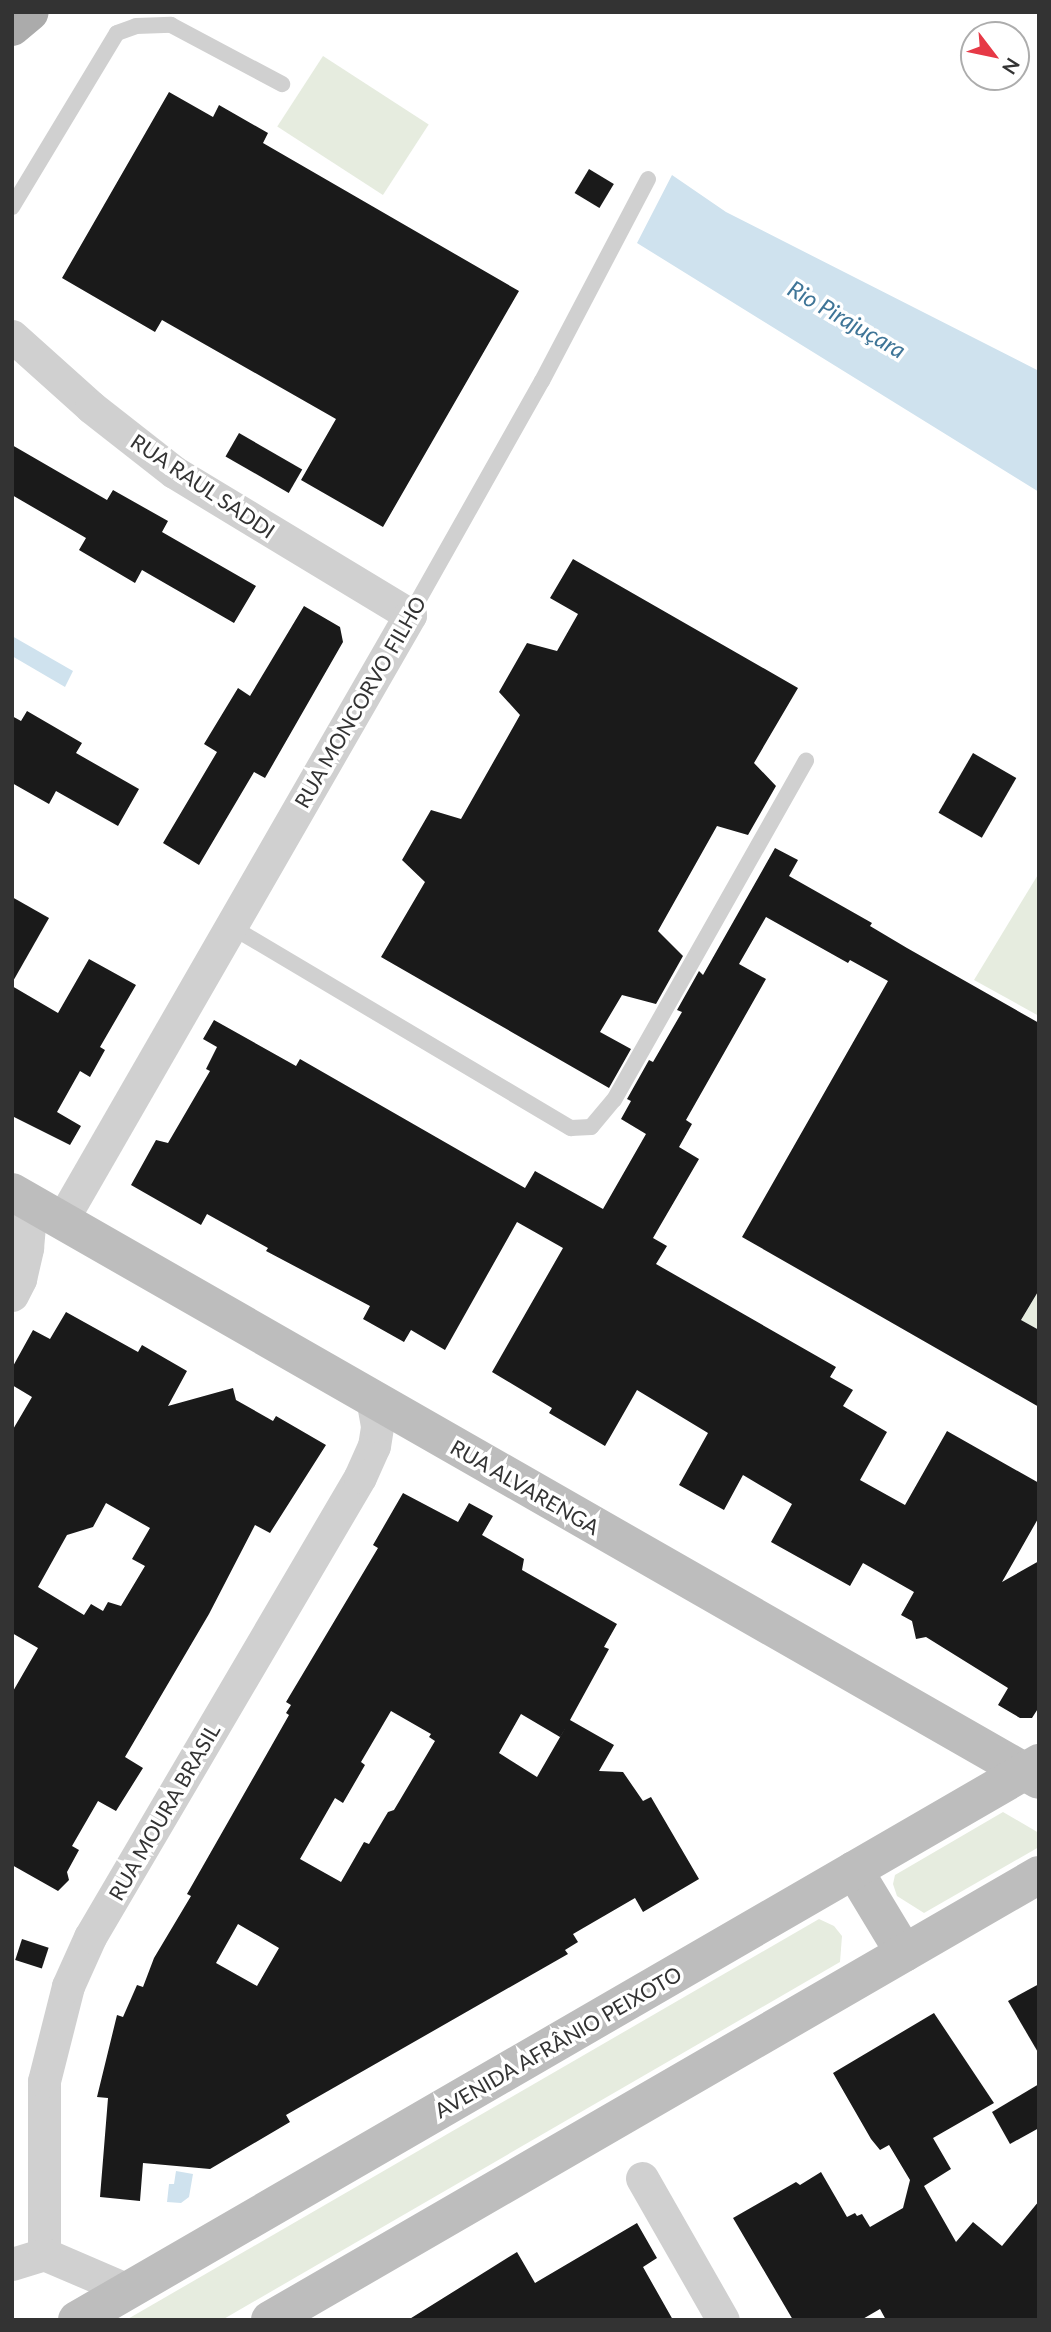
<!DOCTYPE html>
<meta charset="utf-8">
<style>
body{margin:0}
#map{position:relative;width:1051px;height:2332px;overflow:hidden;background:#fff;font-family:Lato,sans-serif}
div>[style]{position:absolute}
.green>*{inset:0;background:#e6ecdf;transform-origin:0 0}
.water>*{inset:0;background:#cfe2ee}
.building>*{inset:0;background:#1a1a1a;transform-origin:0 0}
.service>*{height:16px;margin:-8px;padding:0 8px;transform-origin:8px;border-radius:8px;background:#d0d0d0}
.minor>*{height:33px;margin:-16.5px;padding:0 16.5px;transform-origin:16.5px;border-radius:16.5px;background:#d0d0d0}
.secondary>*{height:38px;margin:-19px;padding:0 19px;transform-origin:19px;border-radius:19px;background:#bdbdbd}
.primary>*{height:38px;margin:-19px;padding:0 19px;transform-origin:19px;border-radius:19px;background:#ababab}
span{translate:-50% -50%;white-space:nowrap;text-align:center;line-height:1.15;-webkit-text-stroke:7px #fff;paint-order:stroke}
.street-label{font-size:21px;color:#333}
.water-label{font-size:23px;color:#3f7597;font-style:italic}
.frame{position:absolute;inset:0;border:14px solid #333;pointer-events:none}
.north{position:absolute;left:960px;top:21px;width:70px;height:70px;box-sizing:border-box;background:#fff;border:2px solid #adadad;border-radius:50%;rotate:122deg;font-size:19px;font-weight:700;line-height:28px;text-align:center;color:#333}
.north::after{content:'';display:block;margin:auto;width:24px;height:32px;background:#e63946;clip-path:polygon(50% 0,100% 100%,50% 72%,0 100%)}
</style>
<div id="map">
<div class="green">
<i style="left:323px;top:56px;width:126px;height:84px;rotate:33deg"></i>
<i style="clip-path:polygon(1039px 873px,1039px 1016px,974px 980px)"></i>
<i style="clip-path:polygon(1039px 1290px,1039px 1330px,1021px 1320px)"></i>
<i style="clip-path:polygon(1003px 1812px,1039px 1833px,1039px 1847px,924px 1913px,897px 1896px,893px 1884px,895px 1875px)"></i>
<i style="clip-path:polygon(819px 1919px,834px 1926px,842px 1936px,840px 1962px,222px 2320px,126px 2320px)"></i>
</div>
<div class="water">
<i style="clip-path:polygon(672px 175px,726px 212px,1039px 371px,1039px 492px,637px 243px)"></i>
<i style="clip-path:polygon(12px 636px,73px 671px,65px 687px,12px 656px)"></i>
<i style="clip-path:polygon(176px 2171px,193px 2174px,189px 2197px,181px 2203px,167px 2202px,169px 2184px,174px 2184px)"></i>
</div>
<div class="building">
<i style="clip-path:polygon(169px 92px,213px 117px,219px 105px,268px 133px,263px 143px,519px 291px,383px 527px,301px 480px,336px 419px,162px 320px,155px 332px,62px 278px)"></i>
<i style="left:589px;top:169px;width:29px;height:28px;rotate:31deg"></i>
<i style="left:239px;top:433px;width:73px;height:27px;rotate:30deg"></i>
<i style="clip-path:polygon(12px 445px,107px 500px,113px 490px,168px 521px,162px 532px,256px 586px,234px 623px,142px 570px,135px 583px,79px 550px,86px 538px,12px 495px)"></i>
<i style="clip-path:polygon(573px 559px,798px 688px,754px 763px,776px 786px,748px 835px,717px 826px,658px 931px,683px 956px,656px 1004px,622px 995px,600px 1032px,631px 1049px,609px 1088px,381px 957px,425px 882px,402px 860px,431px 810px,461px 819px,520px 715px,499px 692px,527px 643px,557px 651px,578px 614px,550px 598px)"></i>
<i style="clip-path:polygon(304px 606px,340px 627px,343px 642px,265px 778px,254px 772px,199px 865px,163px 843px,217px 752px,204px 744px,238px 688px,250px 696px)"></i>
<i style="clip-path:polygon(27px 711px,82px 743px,76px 753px,139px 789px,118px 826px,56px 791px,49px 804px,12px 783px,12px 716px,21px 721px)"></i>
<i style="left:973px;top:753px;width:50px;height:69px;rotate:30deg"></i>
<i style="clip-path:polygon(775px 848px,798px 860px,789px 876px,872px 923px,870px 926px,907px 948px,1039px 1023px,1039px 1290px,1021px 1320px,1039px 1330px,1039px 1407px,742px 1237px,888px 981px,850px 960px,848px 963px,766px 917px,739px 964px,766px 979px,686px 1120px,692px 1124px,679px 1147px,699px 1159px,653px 1238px,667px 1246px,656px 1264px,836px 1367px,830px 1377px,853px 1390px,843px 1406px,887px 1432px,860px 1480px,905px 1505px,947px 1431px,1039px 1483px,1039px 1517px,1002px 1582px,1039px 1561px,1039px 1707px,1032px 1718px,1020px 1718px,998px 1705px,1008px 1688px,926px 1637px,916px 1639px,912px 1621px,901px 1615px,914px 1592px,863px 1563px,850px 1586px,771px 1542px,792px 1504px,743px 1475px,724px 1510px,679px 1485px,708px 1433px,637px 1390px,605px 1446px,549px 1413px,552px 1408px,492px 1372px,563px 1248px,517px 1222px,445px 1350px,411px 1330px,404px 1342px,363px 1319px,370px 1306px,266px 1251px,268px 1248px,207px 1214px,201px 1225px,131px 1185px,156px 1140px,168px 1143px,210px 1071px,206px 1069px,217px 1047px,203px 1039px,214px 1020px,296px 1066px,300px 1059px,525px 1188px,535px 1171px,603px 1209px,646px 1134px,621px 1119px,631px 1101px,627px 1099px,649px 1060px,653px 1062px,682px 1012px,677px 1010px,699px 971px,703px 975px)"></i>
<i style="clip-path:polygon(12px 897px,49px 918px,12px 983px)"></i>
<i style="clip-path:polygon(89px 959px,136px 985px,100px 1047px,105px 1050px,90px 1077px,80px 1071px,57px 1112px,81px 1126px,70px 1145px,12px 1116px,12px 986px,58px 1013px)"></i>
<i style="clip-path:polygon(evenodd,66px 1312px,138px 1352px,142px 1345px,187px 1371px,168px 1406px,233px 1388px,236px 1400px,273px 1421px,276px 1416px,326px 1445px,270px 1533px,255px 1525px,209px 1614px,125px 1757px,143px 1768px,116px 1811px,98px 1801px,72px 1846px,79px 1850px,67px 1872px,69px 1880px,58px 1891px,12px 1865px,12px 1693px,38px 1648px,12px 1633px,12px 1431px,32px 1397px,12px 1385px,12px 1368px,33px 1330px,50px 1339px,66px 1312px,106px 1503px,150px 1528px,132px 1559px,145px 1566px,121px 1606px,108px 1602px,103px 1611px,91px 1604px,84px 1615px,38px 1587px,67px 1535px,93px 1527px,106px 1503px)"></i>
<i style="clip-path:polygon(evenodd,403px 1493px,458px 1522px,469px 1503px,493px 1516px,482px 1535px,524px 1559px,522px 1570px,617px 1624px,604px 1647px,609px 1649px,570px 1720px,614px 1745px,599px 1771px,623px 1772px,643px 1801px,651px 1797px,699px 1879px,643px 1912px,635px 1898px,573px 1934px,578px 1942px,565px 1950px,568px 1954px,286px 2115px,290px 2122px,210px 2169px,143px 2163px,140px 2201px,100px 2197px,108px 2098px,97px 2097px,117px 2015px,123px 2017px,137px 1985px,143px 1987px,154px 1958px,191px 1896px,187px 1894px,289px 1715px,286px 1713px,291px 1705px,286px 1702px,378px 1548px,373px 1545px,403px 1493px,391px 1711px,431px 1734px,429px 1737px,435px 1741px,394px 1810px,388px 1812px,369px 1844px,364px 1842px,341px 1882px,300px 1859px,335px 1798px,343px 1803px,365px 1765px,361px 1762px,391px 1711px,403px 1493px,521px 1714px,560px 1737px,567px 1725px,537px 1777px,499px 1753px,521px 1714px,403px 1493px,238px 1924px,279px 1948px,257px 1986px,216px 1963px,238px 1924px)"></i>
<i style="left:22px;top:1939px;width:28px;height:22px;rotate:18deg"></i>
<i style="clip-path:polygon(1039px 1984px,1039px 2054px,1008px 2001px)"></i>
<i style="clip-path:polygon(934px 2013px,994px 2103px,933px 2138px,951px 2169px,924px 2186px,956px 2242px,973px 2222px,1002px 2246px,1039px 2201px,1039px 2320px,886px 2320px,880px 2309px,861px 2320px,793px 2320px,733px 2218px,796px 2182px,800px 2185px,821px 2172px,847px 2217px,855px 2213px,857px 2216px,862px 2214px,870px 2227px,903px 2208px,910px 2180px,889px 2145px,880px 2150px,871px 2139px,833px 2073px)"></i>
<i style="clip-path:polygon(1039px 2084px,1039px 2128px,1010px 2144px,992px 2112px)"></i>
<i style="clip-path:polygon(637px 2223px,657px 2258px,643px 2267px,673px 2320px,408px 2320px,517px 2252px,535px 2283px)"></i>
</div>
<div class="service">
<i style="left:12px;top:207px;width:203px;rotate:-58.9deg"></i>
<i style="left:117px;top:33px;width:20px;rotate:-20deg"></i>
<i style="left:136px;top:26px;width:35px;rotate:-2deg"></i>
<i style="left:171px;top:25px;width:126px;rotate:28deg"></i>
<i style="left:410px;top:615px;width:269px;rotate:-60.6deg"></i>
<i style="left:542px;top:381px;width:228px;rotate:-62.3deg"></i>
<i style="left:232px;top:927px;width:394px;rotate:30.7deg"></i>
<i style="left:571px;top:1128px;width:20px;rotate:-3deg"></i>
<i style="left:591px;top:1127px;width:35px;rotate:-50deg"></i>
<i style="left:614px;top:1100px;width:390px;rotate:-60.5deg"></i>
</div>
<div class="minor">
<i style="left:12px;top:336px;width:106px;rotate:41.9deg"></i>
<i style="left:91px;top:407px;width:105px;rotate:38.1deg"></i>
<i style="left:174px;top:472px;width:276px;rotate:31.2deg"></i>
<i style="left:410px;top:615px;width:698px;rotate:119.91deg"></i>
<i style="left:12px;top:1295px;width:18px;rotate:-63deg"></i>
<i style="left:20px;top:1279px;width:32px;rotate:-77deg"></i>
<i style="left:27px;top:1248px;width:45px;rotate:-84.9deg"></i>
<i style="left:642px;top:2178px;width:163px;rotate:60.3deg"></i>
<i style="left:44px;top:2254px;width:173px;rotate:-90deg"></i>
<i style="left:44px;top:2081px;width:98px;rotate:-75.8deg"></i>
<i style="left:68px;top:1986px;width:54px;rotate:-65.8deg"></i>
<i style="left:90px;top:1937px;width:533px;rotate:-59.59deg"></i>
<i style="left:360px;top:1477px;width:34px;rotate:-66deg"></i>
<i style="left:374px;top:1446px;width:20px;rotate:-81deg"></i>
<i style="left:377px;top:1426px;width:27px;rotate:-100deg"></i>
<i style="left:12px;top:2264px;width:34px;rotate:-17deg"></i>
<i style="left:44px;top:2254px;width:91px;rotate:23.2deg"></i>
</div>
<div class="secondary">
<i style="left:12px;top:1192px;width:1183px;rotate:29.79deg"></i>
<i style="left:854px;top:1870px;width:97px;rotate:58.9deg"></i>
<i style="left:77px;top:2320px;width:1112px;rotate:-30.07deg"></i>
<i style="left:270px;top:2320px;width:888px;rotate:-30.06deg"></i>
</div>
<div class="primary">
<i style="left:12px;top:27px;width:23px;rotate:-40deg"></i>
</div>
<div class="street-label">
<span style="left:203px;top:486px;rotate:34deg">RUA RAUL SADDI</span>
<span style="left:360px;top:702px;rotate:-60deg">RUA MONCORVO FILHO</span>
<span style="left:525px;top:1487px;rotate:30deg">RUA ALVARENGA</span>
<span style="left:164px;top:1812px;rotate:-60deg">RUA MOURA BRASIL</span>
<span style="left:558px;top:2042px;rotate:-30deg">AVENIDA AFRÂNIO PEIXOTO</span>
</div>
<div class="water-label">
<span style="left:847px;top:319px;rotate:30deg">Rio Pirajuçara</span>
</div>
<div class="frame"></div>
<div class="north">N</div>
</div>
